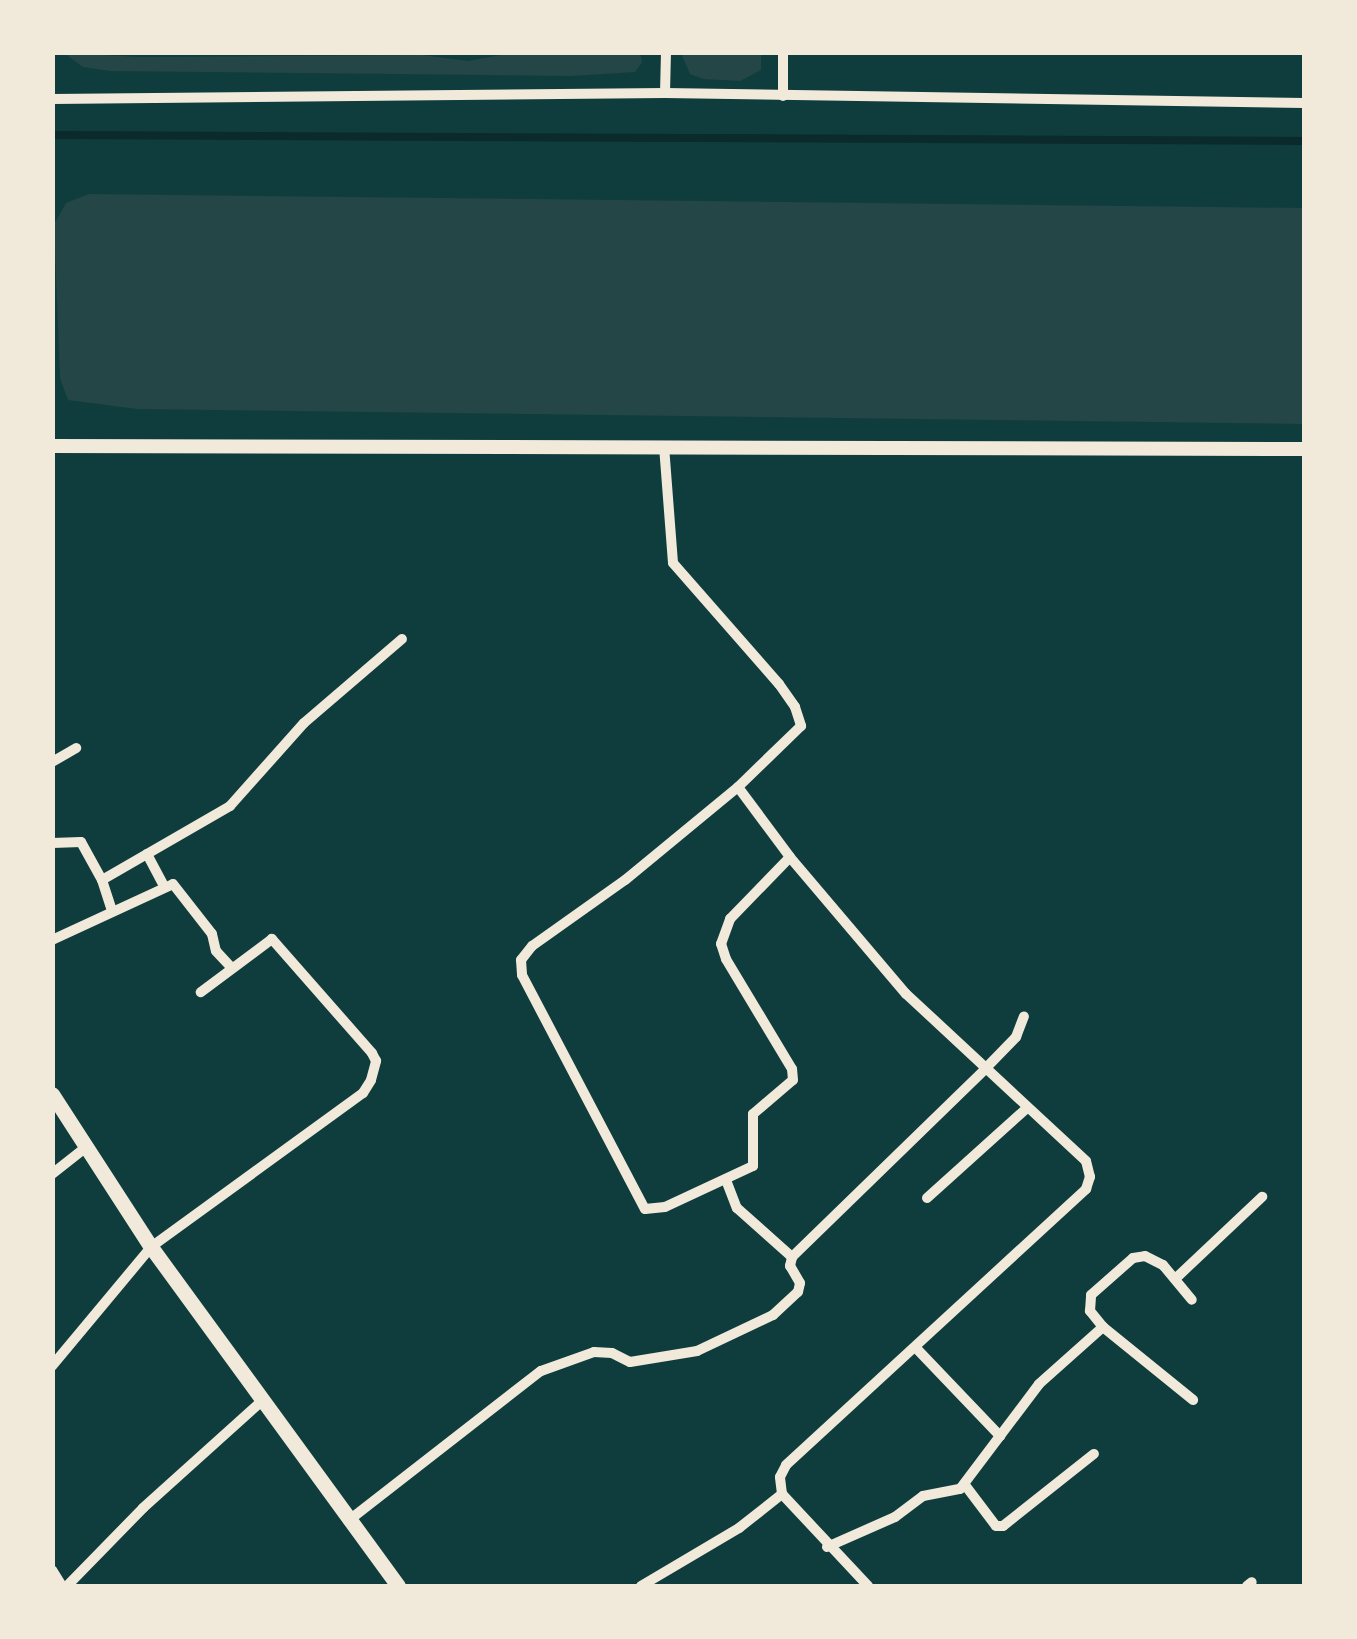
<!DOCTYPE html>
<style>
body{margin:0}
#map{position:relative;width:1357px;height:1639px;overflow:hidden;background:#0f3d3e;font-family:"Varela Round",sans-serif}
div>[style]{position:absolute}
.green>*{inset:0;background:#244646}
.stream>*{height:8px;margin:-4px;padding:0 4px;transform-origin:4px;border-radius:4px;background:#0a2a2b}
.minor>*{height:10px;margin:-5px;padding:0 5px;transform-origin:5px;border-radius:5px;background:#f1e9da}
.tertiary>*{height:14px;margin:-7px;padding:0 7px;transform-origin:7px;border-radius:7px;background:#f1e9da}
.secondary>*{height:15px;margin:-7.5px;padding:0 7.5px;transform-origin:7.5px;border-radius:7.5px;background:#f1e9da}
span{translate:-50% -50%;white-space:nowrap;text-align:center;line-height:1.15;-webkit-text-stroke:8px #f1e9da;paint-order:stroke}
.frame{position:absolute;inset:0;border:55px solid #f1e9da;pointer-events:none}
</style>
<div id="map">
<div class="green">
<i style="clip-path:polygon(640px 52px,642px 62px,635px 72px,571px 76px,110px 71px,83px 67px,64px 53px,141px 57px,422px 55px,468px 61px,512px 53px)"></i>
<i style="clip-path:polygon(681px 53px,761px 53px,761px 70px,740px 81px,703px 79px,690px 74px)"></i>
<i style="clip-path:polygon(89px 194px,1304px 208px,1304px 424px,137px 409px,68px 400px,60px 378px,54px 224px,66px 203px)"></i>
</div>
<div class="stream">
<i style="left:52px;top:135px;width:1252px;rotate:0.27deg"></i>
</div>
<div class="minor">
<i style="left:665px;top:93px;width:41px;rotate:-88.6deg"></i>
<i style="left:783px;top:96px;width:44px;rotate:-90deg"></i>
<i style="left:52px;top:99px;width:613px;rotate:-0.56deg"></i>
<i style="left:665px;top:93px;width:639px;rotate:0.9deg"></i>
<i style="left:664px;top:446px;width:117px;rotate:85.6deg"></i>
<i style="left:673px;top:563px;width:161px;rotate:48.8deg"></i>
<i style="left:779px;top:684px;width:28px;rotate:55deg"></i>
<i style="left:795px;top:707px;width:20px;rotate:72deg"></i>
<i style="left:801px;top:726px;width:88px;rotate:135.9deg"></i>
<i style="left:738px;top:787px;width:146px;rotate:140.5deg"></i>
<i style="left:625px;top:880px;width:114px;rotate:144.6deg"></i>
<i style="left:532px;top:946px;width:18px;rotate:128deg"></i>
<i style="left:521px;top:960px;width:15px;rotate:86deg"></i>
<i style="left:522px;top:975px;width:264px;rotate:62.3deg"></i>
<i style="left:645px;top:1209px;width:20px;rotate:-6deg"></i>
<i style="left:665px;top:1207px;width:97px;rotate:-25deg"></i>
<i style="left:753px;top:1166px;width:52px;rotate:-90deg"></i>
<i style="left:753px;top:1114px;width:52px;rotate:-40.4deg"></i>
<i style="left:793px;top:1080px;width:11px;rotate:-95deg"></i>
<i style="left:792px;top:1069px;width:128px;rotate:-121deg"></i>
<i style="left:726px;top:959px;width:16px;rotate:-108deg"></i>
<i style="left:721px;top:944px;width:27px;rotate:-70deg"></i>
<i style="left:730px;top:919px;width:86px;rotate:-45.9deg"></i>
<i style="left:52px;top:762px;width:28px;rotate:-30deg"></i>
<i style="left:52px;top:843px;width:29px;rotate:-2deg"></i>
<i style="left:81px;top:842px;width:43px;rotate:61.1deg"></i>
<i style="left:102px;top:880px;width:33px;rotate:72deg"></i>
<i style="left:147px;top:854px;width:36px;rotate:62deg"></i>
<i style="left:102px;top:880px;width:148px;rotate:-30deg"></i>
<i style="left:230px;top:806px;width:111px;rotate:-48.3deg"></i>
<i style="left:304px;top:723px;width:129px;rotate:-40.6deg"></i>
<i style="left:52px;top:940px;width:133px;rotate:-24.8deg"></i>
<i style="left:173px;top:884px;width:63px;rotate:52deg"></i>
<i style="left:212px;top:934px;width:17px;rotate:77deg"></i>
<i style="left:216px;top:951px;width:23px;rotate:47deg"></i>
<i style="left:52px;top:1174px;width:42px;rotate:-38.2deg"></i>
<i style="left:726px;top:1180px;width:30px;rotate:69deg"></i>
<i style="left:737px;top:1208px;width:74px;rotate:41.7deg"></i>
<i style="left:927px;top:1198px;width:133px;rotate:-42deg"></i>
<i style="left:1175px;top:1279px;width:120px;rotate:-43.3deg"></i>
<i style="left:1103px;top:1327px;width:21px;rotate:-129deg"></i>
<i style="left:1090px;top:1311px;width:16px;rotate:-86deg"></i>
<i style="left:1091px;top:1295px;width:56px;rotate:-41.4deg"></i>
<i style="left:1133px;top:1258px;width:12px;rotate:-9deg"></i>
<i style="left:1145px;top:1256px;width:20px;rotate:27deg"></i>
<i style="left:1163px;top:1265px;width:45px;rotate:50.4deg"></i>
<i style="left:916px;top:1348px;width:122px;rotate:46.3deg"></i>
<i style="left:52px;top:1366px;width:155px;rotate:-50.2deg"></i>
<i style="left:151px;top:1247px;width:262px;rotate:-36deg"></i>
<i style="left:363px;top:1093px;width:15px;rotate:-58deg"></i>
<i style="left:371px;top:1080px;width:20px;rotate:-75deg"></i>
<i style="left:376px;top:1061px;width:9px;rotate:-117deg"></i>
<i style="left:372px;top:1053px;width:152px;rotate:-131.3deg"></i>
<i style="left:272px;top:939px;width:89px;rotate:143.3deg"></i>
<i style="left:965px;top:1485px;width:51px;rotate:52.9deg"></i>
<i style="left:996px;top:1526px;width:7px"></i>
<i style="left:1003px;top:1526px;width:116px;rotate:-38.4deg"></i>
<i style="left:782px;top:1494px;width:126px;rotate:46.9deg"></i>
<i style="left:348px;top:1521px;width:244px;rotate:-37.9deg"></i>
<i style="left:541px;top:1371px;width:56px;rotate:-19.7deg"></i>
<i style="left:594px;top:1352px;width:18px;rotate:3deg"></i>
<i style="left:612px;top:1353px;width:20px;rotate:27deg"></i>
<i style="left:630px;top:1362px;width:68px;rotate:-9.3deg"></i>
<i style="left:697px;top:1351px;width:84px;rotate:-25.3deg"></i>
<i style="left:773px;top:1315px;width:34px;rotate:-43deg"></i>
<i style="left:798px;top:1292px;width:9px;rotate:-77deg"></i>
<i style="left:800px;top:1283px;width:20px;rotate:-120deg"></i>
<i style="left:790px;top:1266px;width:9px;rotate:-77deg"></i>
<i style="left:792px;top:1257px;width:269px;rotate:-44.2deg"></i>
<i style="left:985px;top:1069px;width:45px;rotate:-45.9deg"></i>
<i style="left:1016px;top:1037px;width:22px;rotate:-69deg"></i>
<i style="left:827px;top:1547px;width:74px;rotate:-23.8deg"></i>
<i style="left:895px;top:1517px;width:35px;rotate:-37deg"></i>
<i style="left:923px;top:1496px;width:38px;rotate:-11deg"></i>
<i style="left:960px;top:1489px;width:131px;rotate:-53deg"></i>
<i style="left:1039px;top:1384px;width:86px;rotate:-41.7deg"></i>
<i style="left:1103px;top:1327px;width:116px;rotate:39deg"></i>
<i style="left:52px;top:1570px;width:19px;rotate:58deg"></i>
<i style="left:67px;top:1586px;width:109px;rotate:-45.7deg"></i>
<i style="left:143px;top:1508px;width:160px;rotate:-42deg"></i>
<i style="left:641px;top:1586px;width:114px;rotate:-30.6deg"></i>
<i style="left:739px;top:1528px;width:55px;rotate:-38.3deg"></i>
<i style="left:782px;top:1494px;width:17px;rotate:-97deg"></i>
<i style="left:780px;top:1477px;width:13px;rotate:-63deg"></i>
<i style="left:786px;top:1465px;width:408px;rotate:-42.6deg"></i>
<i style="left:1086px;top:1189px;width:13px;rotate:-72deg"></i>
<i style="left:1090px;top:1177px;width:16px;rotate:-104deg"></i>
<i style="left:1086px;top:1161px;width:246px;rotate:-137.1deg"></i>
<i style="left:906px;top:994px;width:180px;rotate:-130.3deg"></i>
<i style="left:790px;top:857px;width:87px;rotate:-126.6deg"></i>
<i style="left:1247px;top:1586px;width:6px;rotate:-39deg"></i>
</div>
<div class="tertiary">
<i style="left:52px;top:446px;width:1252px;rotate:0.14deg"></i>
</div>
<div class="secondary">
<i style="left:52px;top:1094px;width:182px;rotate:57.1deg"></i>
<i style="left:151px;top:1247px;width:419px;rotate:53.9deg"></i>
</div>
<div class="frame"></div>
</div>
